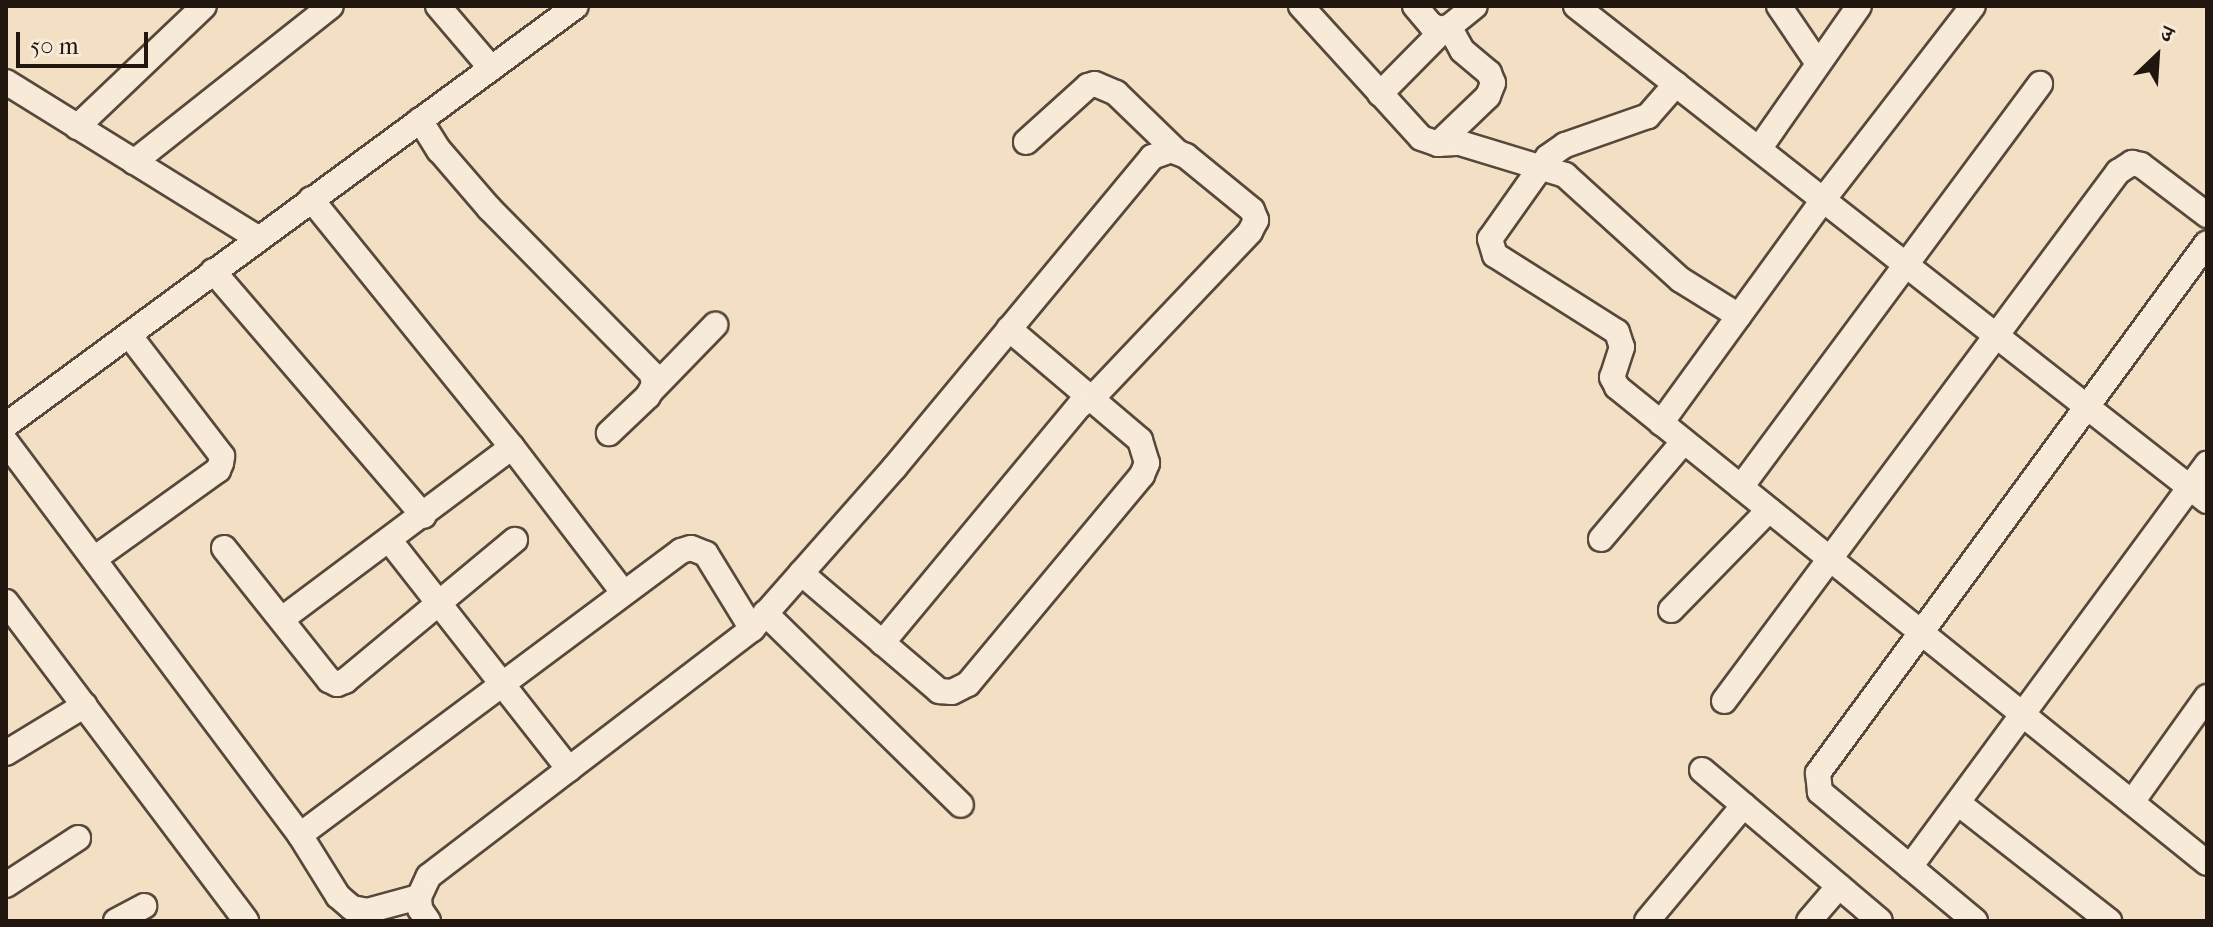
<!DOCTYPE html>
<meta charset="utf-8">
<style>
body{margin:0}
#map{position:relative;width:2213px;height:927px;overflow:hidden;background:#f3dfc3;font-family:"IM FELL French Canon","Noto Serif Devanagari",serif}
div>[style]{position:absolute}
.roads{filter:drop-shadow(2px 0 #56493b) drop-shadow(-2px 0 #56493b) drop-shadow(0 2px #56493b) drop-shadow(0 -2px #56493b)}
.minor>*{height:24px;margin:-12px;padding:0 12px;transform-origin:12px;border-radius:12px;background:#f7ead8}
span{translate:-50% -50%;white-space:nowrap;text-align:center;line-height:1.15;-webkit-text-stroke:6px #f7ead8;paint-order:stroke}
.frame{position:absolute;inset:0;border:8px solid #22170e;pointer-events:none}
.north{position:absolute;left:2117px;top:16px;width:80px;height:80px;-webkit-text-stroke:6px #f7ead8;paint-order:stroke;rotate:25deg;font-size:22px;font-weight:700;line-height:32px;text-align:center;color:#22170e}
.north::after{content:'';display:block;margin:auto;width:28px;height:36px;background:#22170e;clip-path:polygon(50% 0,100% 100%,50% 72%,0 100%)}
.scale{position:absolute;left:16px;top:32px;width:132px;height:36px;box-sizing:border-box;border:4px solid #22170e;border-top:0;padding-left:10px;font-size:24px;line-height:28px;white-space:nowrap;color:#22170e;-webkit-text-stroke:6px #f7ead8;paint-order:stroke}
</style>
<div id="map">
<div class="roads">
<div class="minor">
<i style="left:438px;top:6px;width:82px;rotate:49.5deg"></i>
<i style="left:1301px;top:6px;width:178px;rotate:47.7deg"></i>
<i style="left:1421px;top:138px;width:18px;rotate:19deg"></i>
<i style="left:1438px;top:144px;width:22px;rotate:-3deg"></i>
<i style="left:1460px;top:143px;width:110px;rotate:16.9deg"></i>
<i style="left:1565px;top:175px;width:156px;rotate:42.2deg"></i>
<i style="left:1681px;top:280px;width:68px;rotate:31.8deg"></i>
<i style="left:1415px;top:6px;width:25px;rotate:50deg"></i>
<i style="left:1431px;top:25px;width:10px;rotate:24deg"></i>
<i style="left:1440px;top:29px;width:9px;rotate:-13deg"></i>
<i style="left:1449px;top:27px;width:33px;rotate:-39deg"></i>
<i style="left:1576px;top:6px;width:802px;rotate:38.11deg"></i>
<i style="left:1779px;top:6px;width:68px;rotate:55.8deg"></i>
<i style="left:6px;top:82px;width:296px;rotate:31.8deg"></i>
<i style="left:1676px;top:84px;width:43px;rotate:131.2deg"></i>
<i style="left:1648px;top:116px;width:88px;rotate:160.7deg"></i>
<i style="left:1565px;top:145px;width:21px;rotate:145deg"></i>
<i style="left:1548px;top:157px;width:100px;rotate:125.3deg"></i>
<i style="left:1490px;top:239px;width:17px;rotate:73deg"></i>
<i style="left:1495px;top:255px;width:144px;rotate:32.3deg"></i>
<i style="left:1617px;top:332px;width:16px;rotate:72deg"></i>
<i style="left:1622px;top:347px;width:32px;rotate:108deg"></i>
<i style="left:1612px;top:377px;width:11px;rotate:63deg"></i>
<i style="left:1617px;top:387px;width:758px;rotate:38.9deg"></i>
<i style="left:1380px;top:94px;width:91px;rotate:-45.4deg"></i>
<i style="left:420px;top:120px;width:36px;rotate:58deg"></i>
<i style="left:439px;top:150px;width:77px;rotate:49.2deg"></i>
<i style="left:489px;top:208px;width:233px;rotate:45.5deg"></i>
<i style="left:652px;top:374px;width:11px;rotate:80deg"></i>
<i style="left:654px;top:385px;width:13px;rotate:119deg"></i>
<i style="left:648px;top:396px;width:54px;rotate:136.5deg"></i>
<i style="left:77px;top:127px;width:175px;rotate:-43.6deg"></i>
<i style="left:1026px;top:142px;width:84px;rotate:-42.1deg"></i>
<i style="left:1088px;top:86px;width:7px;rotate:-16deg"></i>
<i style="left:1095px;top:84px;width:23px;rotate:23deg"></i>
<i style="left:1116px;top:93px;width:85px;rotate:44deg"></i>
<i style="left:1438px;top:144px;width:69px;rotate:-43.8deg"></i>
<i style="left:1488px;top:96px;width:14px;rotate:-69deg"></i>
<i style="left:1493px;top:83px;width:11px;rotate:-112deg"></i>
<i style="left:1489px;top:73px;width:35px;rotate:-140deg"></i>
<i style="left:1462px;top:50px;width:26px;rotate:-119deg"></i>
<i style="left:1759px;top:149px;width:174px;rotate:-55deg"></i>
<i style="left:134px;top:162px;width:251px;rotate:-38.4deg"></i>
<i style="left:311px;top:199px;width:319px;rotate:51deg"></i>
<i style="left:512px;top:447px;width:183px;rotate:52.6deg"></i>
<i style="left:213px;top:271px;width:323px;rotate:49.3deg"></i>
<i style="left:652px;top:390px;width:91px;rotate:-45.9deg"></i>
<i style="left:1661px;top:423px;width:276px;rotate:-54deg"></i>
<i style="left:1823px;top:200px;width:245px;rotate:-52.3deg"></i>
<i style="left:6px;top:425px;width:707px;rotate:-36.32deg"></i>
<i style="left:6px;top:442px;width:491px;rotate:53.2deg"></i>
<i style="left:300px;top:835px;width:72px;rotate:58.1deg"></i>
<i style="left:338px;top:896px;width:18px;rotate:41deg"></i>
<i style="left:352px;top:908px;width:15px;rotate:11deg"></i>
<i style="left:367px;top:911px;width:54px;rotate:-15.1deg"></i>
<i style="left:1741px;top:487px;width:502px;rotate:-53.43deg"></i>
<i style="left:1601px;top:539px;width:128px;rotate:-49.7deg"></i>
<i style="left:390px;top:541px;width:290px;rotate:51.9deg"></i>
<i style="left:224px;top:548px;width:169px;rotate:51.5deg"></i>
<i style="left:329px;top:680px;width:9px;rotate:27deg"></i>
<i style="left:337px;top:684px;width:9px;rotate:-21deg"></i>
<i style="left:345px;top:681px;width:221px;rotate:-39.7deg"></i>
<i style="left:94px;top:559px;width:153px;rotate:-35.7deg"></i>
<i style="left:218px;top:470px;width:8px;rotate:-67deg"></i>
<i style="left:221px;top:463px;width:7px;rotate:-82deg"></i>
<i style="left:222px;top:456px;width:151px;rotate:-127.5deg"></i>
<i style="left:801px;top:573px;width:182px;rotate:40.5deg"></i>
<i style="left:939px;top:691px;width:13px;rotate:4deg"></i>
<i style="left:952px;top:692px;width:18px;rotate:-27deg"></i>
<i style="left:968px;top:684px;width:272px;rotate:-50.2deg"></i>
<i style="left:1142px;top:475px;width:13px;rotate:-67deg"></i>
<i style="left:1147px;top:463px;width:24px;rotate:-107deg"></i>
<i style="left:1140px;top:440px;width:172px;rotate:-139.7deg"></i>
<i style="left:6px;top:602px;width:399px;rotate:53deg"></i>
<i style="left:1671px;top:610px;width:140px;rotate:-45.6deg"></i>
<i style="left:765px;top:613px;width:274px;rotate:44.4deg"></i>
<i style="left:282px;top:619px;width:287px;rotate:-36.8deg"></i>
<i style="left:1724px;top:701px;width:660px;rotate:-53.32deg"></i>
<i style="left:2118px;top:172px;width:17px;rotate:-33deg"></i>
<i style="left:2132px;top:163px;width:9px;rotate:13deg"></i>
<i style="left:2141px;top:165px;width:83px;rotate:37.1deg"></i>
<i style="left:6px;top:753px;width:92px;rotate:-31.3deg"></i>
<i style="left:1702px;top:770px;width:233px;rotate:40.3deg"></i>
<i style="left:2132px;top:802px;width:129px;rotate:-54.5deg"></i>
<i style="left:1958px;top:803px;width:192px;rotate:38deg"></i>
<i style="left:300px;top:835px;width:475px;rotate:-36.7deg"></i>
<i style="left:681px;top:551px;width:10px;rotate:-17deg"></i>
<i style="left:691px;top:548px;width:16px;rotate:22deg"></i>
<i style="left:706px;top:554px;width:88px;rotate:58.5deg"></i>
<i style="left:1910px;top:867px;width:501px;rotate:-53.61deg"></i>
<i style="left:6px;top:885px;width:86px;rotate:-33.1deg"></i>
<i style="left:116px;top:921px;width:32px;rotate:-28deg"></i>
<i style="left:428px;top:921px;width:14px;rotate:-124deg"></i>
<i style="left:420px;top:909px;width:12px;rotate:-95deg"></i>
<i style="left:419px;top:897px;width:23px;rotate:-65deg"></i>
<i style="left:429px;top:876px;width:407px;rotate:-37.4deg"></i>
<i style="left:752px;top:629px;width:215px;rotate:-48.6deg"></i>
<i style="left:894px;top:468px;width:404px;rotate:-50.3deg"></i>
<i style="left:1152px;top:157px;width:20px;rotate:-20deg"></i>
<i style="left:1171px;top:150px;width:16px;rotate:22deg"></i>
<i style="left:1186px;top:156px;width:85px;rotate:39.3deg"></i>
<i style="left:1252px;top:210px;width:11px;rotate:68deg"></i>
<i style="left:1256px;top:220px;width:13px;rotate:117deg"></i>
<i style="left:1250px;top:232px;width:219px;rotate:133.5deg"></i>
<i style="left:1099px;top:391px;width:25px;rotate:143deg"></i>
<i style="left:1079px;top:406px;width:308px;rotate:129.7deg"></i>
<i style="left:1647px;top:921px;width:151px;rotate:-50.1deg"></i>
<i style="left:1809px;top:921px;width:46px;rotate:-49.4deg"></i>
<i style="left:1975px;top:921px;width:202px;rotate:-140.2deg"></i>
<i style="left:1820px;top:792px;width:19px;rotate:-96deg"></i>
<i style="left:1818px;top:773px;width:657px;rotate:-53.72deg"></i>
</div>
</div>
<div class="frame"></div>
<div class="north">उ</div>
<div class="scale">50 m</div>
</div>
